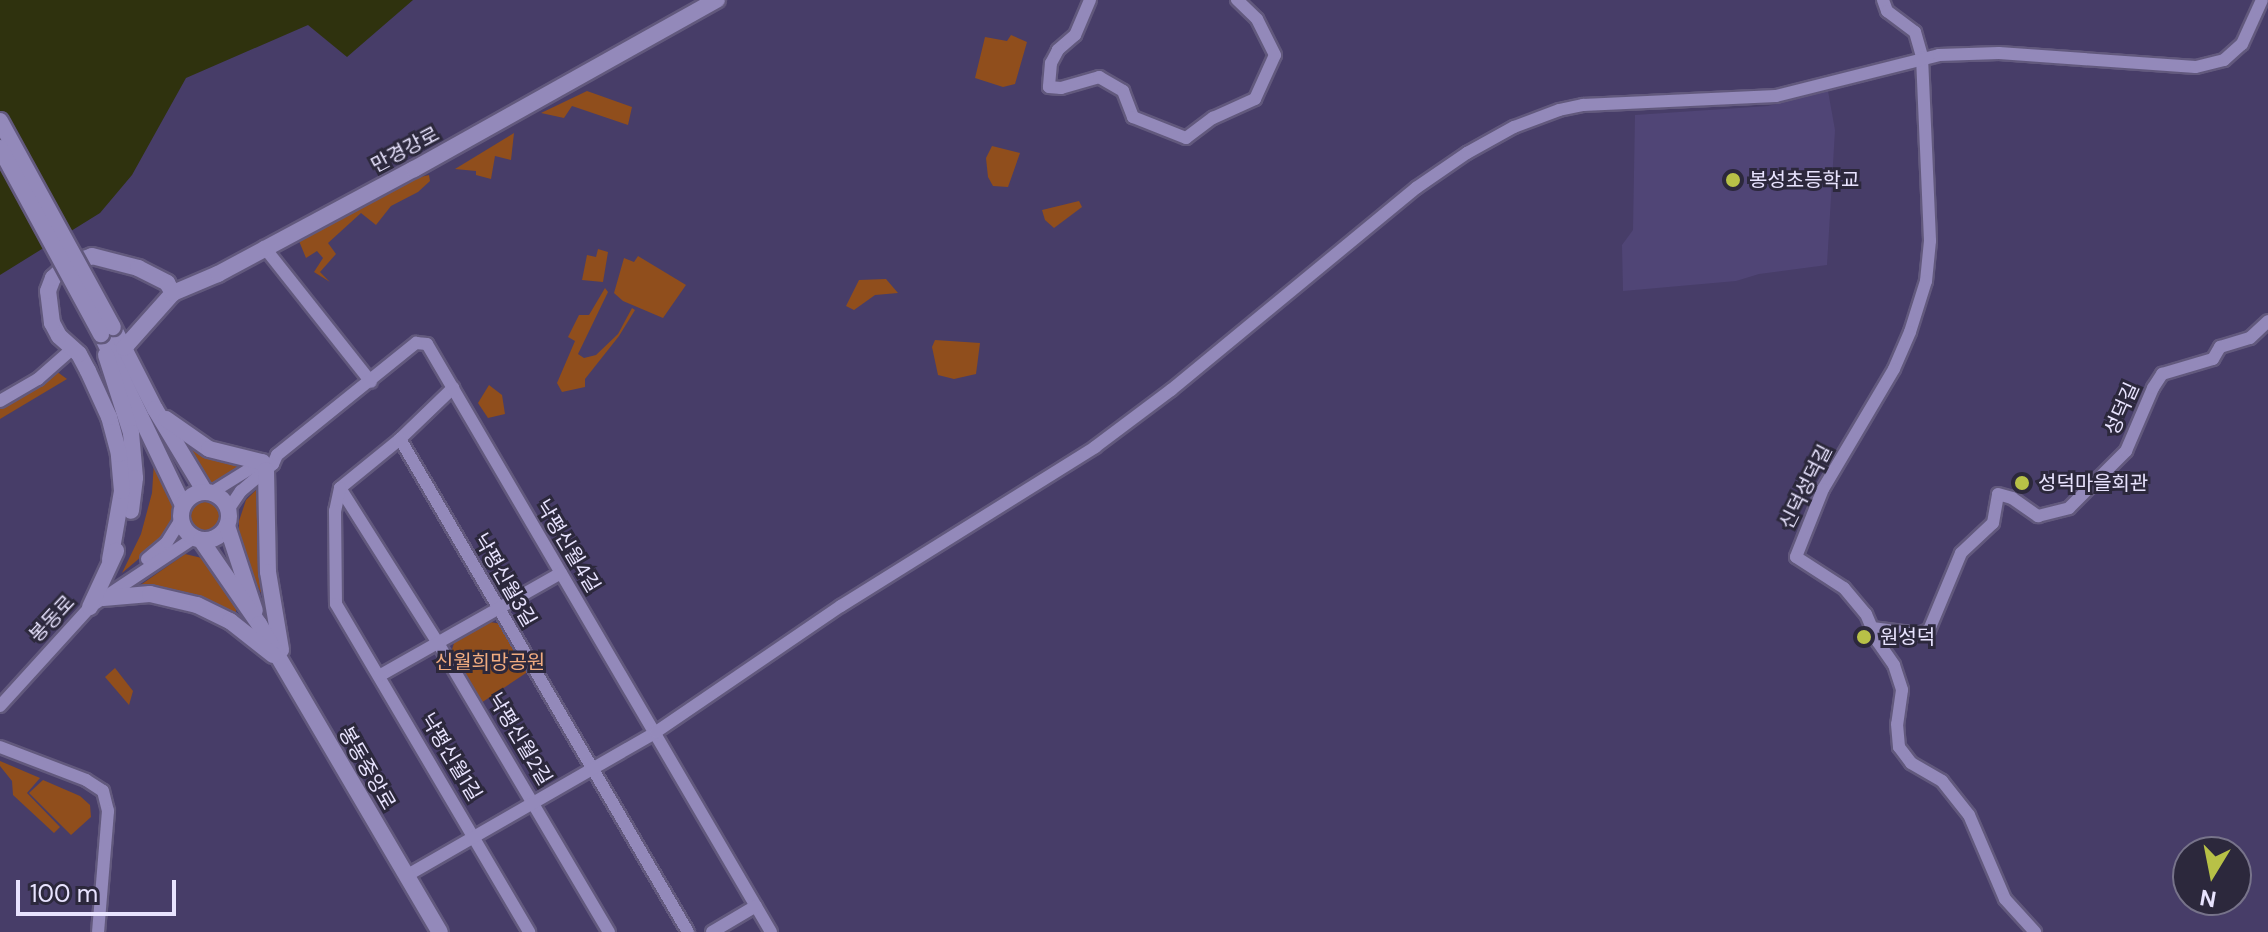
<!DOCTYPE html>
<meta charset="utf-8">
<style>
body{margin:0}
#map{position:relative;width:2268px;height:932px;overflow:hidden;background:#473d68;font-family:"DM Sans","Noto Sans KR",sans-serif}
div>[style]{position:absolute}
.built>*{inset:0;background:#504576}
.green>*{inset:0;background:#904e1c}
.round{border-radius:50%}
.water>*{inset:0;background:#2f320e}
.roads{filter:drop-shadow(2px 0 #62597d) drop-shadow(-2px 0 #62597d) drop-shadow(0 2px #62597d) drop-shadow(0 -2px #62597d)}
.street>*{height:12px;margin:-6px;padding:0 6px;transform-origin:6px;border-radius:6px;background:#9389ba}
.secondary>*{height:16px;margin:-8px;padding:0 8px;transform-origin:8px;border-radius:8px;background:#9389ba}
.secondary>.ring{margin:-8px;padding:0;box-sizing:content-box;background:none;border:16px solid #9389ba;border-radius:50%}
.bridges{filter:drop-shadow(2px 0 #62597d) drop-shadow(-2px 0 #62597d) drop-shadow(0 2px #62597d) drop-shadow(0 -2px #62597d)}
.secondary-bridge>*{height:16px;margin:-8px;padding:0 8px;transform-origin:8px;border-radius:8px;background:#9389ba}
.dots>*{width:22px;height:22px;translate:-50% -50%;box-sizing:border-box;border:4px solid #2c283c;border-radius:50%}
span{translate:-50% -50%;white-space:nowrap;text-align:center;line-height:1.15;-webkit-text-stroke:6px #2c283c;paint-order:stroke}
.street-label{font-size:20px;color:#e8e3fe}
.poi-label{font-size:20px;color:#e8e3fe}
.left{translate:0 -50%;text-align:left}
.park-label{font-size:20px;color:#f1ac80}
.north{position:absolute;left:2172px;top:836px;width:80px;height:80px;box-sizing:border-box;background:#2c283c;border:2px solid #77738a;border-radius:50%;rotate:190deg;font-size:22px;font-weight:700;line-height:32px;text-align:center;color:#e8e3fe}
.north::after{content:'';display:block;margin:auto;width:28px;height:36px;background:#b8c147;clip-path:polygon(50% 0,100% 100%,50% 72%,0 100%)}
.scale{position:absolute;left:16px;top:880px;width:160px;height:36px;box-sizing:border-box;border:4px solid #e8e3fe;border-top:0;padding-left:10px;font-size:24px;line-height:28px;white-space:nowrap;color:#e8e3fe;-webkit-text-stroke:6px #2c283c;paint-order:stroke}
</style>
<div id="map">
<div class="built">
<i style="clip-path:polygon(1828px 91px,1835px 130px,1827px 265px,1759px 274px,1736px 281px,1623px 291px,1622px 245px,1633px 230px,1635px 115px,1768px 106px)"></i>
</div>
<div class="green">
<i style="clip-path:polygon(1011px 35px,1027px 42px,1015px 84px,1003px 87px,975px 78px,985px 37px,1007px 41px)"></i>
<i style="clip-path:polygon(587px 91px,632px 107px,628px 125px,572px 106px,564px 118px,541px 113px)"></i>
<i style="clip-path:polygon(514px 133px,511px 160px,495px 156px,491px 179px,476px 175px,476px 171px,455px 169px)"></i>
<i style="clip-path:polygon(992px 146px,1020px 153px,1008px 187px,993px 186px,988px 177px,986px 158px)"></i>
<i style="clip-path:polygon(429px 175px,430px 181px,418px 192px,391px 206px,376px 225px,361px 213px,328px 243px,336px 254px,320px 272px,330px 282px,314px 272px,323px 258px,317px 251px,306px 258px,299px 241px,412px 179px)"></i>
<i style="clip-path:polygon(1079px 201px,1082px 207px,1054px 228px,1045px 220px,1042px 210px)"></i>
<i style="clip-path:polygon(598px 249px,608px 252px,603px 282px,582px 280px,587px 255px,596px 257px)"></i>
<i style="clip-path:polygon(638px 256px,686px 285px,663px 318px,623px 301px,614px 293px,624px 258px,634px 262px)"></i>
<i style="clip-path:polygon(886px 279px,898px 293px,875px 295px,854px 310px,846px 306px,859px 280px)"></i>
<i style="clip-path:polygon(605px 288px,608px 292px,578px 354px,584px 358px,596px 355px,618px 334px,632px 308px,635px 310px,619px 336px,585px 379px,585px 387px,562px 392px,557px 383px,575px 341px,568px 337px,579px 315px,589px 315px)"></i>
<i style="clip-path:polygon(935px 340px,980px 343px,976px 374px,954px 379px,938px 375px,932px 347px)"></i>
<i style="clip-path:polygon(56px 371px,67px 379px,0 419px,0 409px)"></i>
<i style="clip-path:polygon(489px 385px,502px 395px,505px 414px,488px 418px,478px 403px)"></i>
<i style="clip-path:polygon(189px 444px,248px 466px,209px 486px)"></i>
<i style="clip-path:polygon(154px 462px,173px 499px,174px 513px,168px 534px,122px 573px,141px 534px,152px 493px)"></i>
<i style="clip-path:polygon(261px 485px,259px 532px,265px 593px,263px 597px,239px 549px,239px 521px,246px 500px)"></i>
<i class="round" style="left:191px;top:502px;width:28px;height:28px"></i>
<i style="clip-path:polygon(185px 554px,206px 559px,236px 608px,236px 613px,185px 593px,139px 586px)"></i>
<i style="clip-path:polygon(490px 622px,501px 624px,529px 671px,481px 703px,451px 653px,454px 643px)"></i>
<i style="clip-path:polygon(115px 668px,133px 691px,129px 705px,105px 677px)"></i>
<i style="clip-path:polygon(0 761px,40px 778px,27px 793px,60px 827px,54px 833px,13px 795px,12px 781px,0 766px)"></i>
<i style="clip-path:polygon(43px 780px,80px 796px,90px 805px,91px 817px,71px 835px,29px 793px)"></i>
</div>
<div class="water">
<i style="clip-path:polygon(0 0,413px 0,347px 57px,308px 25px,186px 78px,132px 175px,100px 213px,0 275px)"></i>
</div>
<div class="roads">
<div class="street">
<i style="left:1090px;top:0;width:38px;rotate:113deg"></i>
<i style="left:1075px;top:35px;width:23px;rotate:139deg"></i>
<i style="left:1058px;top:50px;width:15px;rotate:118deg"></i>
<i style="left:1051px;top:63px;width:24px;rotate:95deg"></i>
<i style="left:1049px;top:87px;width:12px;rotate:5deg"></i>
<i style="left:1061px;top:88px;width:40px;rotate:-16deg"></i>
<i style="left:1099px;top:77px;width:28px;rotate:30deg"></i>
<i style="left:1123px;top:91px;width:28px;rotate:69deg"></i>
<i style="left:1133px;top:117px;width:57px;rotate:21.6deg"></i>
<i style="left:1186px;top:138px;width:34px;rotate:-37deg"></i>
<i style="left:1213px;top:118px;width:46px;rotate:-24.3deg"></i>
<i style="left:1255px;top:99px;width:48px;rotate:-65.6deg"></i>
<i style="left:1275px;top:55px;width:40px;rotate:-116.6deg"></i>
<i style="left:1257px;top:19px;width:28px;rotate:-136deg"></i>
<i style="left:1883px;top:0;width:12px;rotate:70deg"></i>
<i style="left:1887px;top:11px;width:35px;rotate:37deg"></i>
<i style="left:1915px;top:32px;width:26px;rotate:74deg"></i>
<i style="left:1922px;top:57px;width:184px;rotate:87.5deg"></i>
<i style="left:1930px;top:241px;width:40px;rotate:95.7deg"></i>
<i style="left:1926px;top:281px;width:53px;rotate:107.4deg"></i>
<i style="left:1910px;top:332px;width:40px;rotate:113.4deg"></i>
<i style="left:1894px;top:369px;width:139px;rotate:120.6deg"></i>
<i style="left:1823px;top:489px;width:73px;rotate:111.7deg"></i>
<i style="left:1796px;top:557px;width:57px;rotate:32.9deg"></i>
<i style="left:1844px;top:588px;width:34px;rotate:50deg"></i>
<i style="left:1866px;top:614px;width:30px;rotate:67deg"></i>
<i style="left:1878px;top:642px;width:28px;rotate:55deg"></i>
<i style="left:1894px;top:665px;width:26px;rotate:72deg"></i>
<i style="left:1902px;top:690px;width:34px;rotate:98deg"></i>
<i style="left:1897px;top:724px;width:23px;rotate:85deg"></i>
<i style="left:1899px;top:747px;width:20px;rotate:53deg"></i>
<i style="left:1911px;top:763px;width:36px;rotate:30deg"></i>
<i style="left:1942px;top:781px;width:43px;rotate:51.5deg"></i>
<i style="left:1969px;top:815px;width:91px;rotate:66.8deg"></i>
<i style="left:2005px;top:899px;width:45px;rotate:47.7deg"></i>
<i style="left:264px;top:247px;width:172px;rotate:51.6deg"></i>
<i style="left:0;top:401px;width:44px;rotate:-30.1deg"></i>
<i style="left:38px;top:379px;width:45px;rotate:-41.4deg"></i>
<i style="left:400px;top:439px;width:74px;rotate:-43.9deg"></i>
<i style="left:340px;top:488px;width:77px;rotate:-39.2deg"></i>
<i style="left:400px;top:439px;width:571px;rotate:59.71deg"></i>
<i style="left:340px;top:488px;width:183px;rotate:57.7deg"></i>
<i style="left:438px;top:643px;width:336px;rotate:59.4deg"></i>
<i style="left:340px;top:488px;width:24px;rotate:102deg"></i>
<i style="left:335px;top:511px;width:93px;rotate:89.4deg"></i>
<i style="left:336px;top:604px;width:381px;rotate:59.5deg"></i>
<i style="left:211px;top:493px;width:62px;rotate:-31.9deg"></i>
<i style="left:228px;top:510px;width:23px;rotate:-56deg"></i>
<i style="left:241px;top:491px;width:42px;rotate:-40.2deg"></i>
<i style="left:273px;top:464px;width:10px;rotate:-66deg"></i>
<i style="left:277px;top:455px;width:179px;rotate:-38.9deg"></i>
<i style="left:416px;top:343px;width:11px;rotate:5deg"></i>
<i style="left:427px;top:344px;width:681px;rotate:59.67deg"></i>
<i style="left:147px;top:559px;width:26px;rotate:-40deg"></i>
<i style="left:167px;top:542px;width:26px;rotate:-58deg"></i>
<i style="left:1872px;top:628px;width:47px;rotate:7.3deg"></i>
<i style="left:1919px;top:634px;width:11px;rotate:-22deg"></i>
<i style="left:1929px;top:630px;width:83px;rotate:-67.4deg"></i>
<i style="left:1961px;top:553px;width:44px;rotate:-43.2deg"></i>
<i style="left:1993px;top:523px;width:29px;rotate:-80deg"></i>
<i style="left:1998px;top:494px;width:15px;rotate:16deg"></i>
<i style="left:2012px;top:498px;width:32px;rotate:35deg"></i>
<i style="left:2038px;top:516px;width:32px;rotate:-14deg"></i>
<i style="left:2069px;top:508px;width:81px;rotate:-45deg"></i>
<i style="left:2126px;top:451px;width:69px;rotate:-66.8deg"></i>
<i style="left:2153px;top:388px;width:17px;rotate:-57deg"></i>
<i style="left:2162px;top:374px;width:53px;rotate:-16.4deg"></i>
<i style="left:2213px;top:359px;width:14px;rotate:-60deg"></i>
<i style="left:2220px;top:347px;width:31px;rotate:-17deg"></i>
<i style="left:2250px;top:338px;width:25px;rotate:-43deg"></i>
<i style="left:379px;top:676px;width:209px;rotate:-29.5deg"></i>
<i style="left:0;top:706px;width:134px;rotate:-47.7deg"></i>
<i style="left:90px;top:607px;width:125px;rotate:-33.6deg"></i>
<i style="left:0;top:747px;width:92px;rotate:21deg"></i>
<i style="left:86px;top:780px;width:20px;rotate:33deg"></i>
<i style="left:103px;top:791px;width:21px;rotate:76deg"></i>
<i style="left:108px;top:811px;width:121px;rotate:94.7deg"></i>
<i style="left:406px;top:876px;width:289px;rotate:-29.9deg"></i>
<i style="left:656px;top:732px;width:224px;rotate:-34.3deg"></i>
<i style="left:841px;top:606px;width:300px;rotate:-32deg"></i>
<i style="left:1095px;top:447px;width:95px;rotate:-36.9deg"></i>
<i style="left:1171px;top:390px;width:318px;rotate:-39.5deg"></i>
<i style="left:1416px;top:188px;width:62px;rotate:-34.5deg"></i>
<i style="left:1467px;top:153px;width:54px;rotate:-29deg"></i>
<i style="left:1514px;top:127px;width:48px;rotate:-20.7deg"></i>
<i style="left:1559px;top:110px;width:25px;rotate:-12deg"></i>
<i style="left:1583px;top:105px;width:193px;rotate:-2.7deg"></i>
<i style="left:1776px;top:96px;width:168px;rotate:-14.1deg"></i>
<i style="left:1939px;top:55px;width:60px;rotate:-1.9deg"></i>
<i style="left:1999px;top:53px;width:197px;rotate:4.1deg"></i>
<i style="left:2196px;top:67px;width:29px;rotate:-14deg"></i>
<i style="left:2224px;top:60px;width:24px;rotate:-42deg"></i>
<i style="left:2242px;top:44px;width:48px;rotate:-65.6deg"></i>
<i style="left:712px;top:932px;width:51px;rotate:-30.6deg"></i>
</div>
<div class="secondary">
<i style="left:113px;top:327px;width:92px;rotate:62.9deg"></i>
<i style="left:155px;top:409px;width:97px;rotate:58.9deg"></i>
<i style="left:101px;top:334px;width:190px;rotate:64.4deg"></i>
<i style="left:124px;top:348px;width:74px;rotate:-48.3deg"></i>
<i style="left:173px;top:293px;width:49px;rotate:-22.9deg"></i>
<i style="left:218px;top:274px;width:222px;rotate:-28.2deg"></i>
<i style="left:414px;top:169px;width:347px;rotate:-29.2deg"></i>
<i style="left:106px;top:355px;width:82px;rotate:72.2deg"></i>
<i style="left:131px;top:433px;width:45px;rotate:84.9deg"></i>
<i style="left:135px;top:478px;width:33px;rotate:97deg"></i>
<i style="left:166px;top:419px;width:52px;rotate:34.9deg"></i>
<i style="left:209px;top:449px;width:54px;rotate:14deg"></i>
<i style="left:266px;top:470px;width:102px;rotate:88.9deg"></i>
<i style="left:268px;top:572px;width:79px;rotate:80.5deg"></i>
<i class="ring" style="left:181px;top:492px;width:32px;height:32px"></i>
<i style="left:227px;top:526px;width:89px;rotate:71.8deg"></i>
<i style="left:201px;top:540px;width:102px;rotate:55.4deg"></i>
<i style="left:259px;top:624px;width:357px;rotate:59.6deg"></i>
<i style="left:110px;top:560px;width:70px;rotate:-80.1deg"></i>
<i style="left:122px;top:491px;width:37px;rotate:-95deg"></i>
<i style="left:119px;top:454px;width:38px;rotate:-105deg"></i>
<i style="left:109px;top:417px;width:51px;rotate:-114.5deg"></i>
<i style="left:88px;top:371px;width:19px;rotate:-118deg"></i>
<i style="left:79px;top:354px;width:27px;rotate:-138deg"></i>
<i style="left:59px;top:336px;width:15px;rotate:-118deg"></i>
<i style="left:52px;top:323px;width:32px;rotate:-97deg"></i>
<i style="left:48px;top:291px;width:14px;rotate:-69deg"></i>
<i style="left:53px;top:278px;width:21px;rotate:-43deg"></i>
<i style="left:68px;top:264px;width:25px;rotate:-18deg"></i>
<i style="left:92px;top:256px;width:48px;rotate:14.6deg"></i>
<i style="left:138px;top:268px;width:33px;rotate:27deg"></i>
<i style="left:167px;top:283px;width:12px;rotate:59deg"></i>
<i style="left:103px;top:598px;width:47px;rotate:-4.9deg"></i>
<i style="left:150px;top:594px;width:48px;rotate:13.2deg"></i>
<i style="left:197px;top:605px;width:37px;rotate:26deg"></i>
<i style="left:230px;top:621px;width:55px;rotate:38.3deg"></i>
<i style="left:90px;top:607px;width:62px;rotate:-65.1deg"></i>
</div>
</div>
<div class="bridges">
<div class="secondary-bridge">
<i style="left:0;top:121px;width:235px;rotate:61.3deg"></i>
<i style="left:0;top:148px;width:212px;rotate:61.5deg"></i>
</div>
</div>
<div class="dots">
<i style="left:1733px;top:180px;background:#b8c147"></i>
<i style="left:2022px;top:483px;background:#b8c147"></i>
<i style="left:1864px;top:637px;background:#b8c147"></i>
</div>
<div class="street-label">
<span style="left:405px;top:150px;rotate:-28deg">만경강로</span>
<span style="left:2122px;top:409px;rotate:-66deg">성덕길</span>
<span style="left:1806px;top:487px;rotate:-63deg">신덕성덕길</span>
<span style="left:568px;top:546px;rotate:59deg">낙평신월4길</span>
<span style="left:505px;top:580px;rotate:60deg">낙평신월3길</span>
<span style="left:52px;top:619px;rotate:-47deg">봉동로</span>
<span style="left:520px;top:739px;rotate:59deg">낙평신월2길</span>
<span style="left:451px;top:757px;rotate:59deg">낙평신월1길</span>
<span style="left:367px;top:768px;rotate:60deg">봉동중앙로</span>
</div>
<div class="poi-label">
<span class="left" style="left:1749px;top:180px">봉성초등학교</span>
<span class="left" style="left:2038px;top:483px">성덕마을회관</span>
<span class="left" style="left:1880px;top:637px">원성덕</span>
</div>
<div class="park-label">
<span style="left:490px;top:662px">신월희망공원</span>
</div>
<div class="north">N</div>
<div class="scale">100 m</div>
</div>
